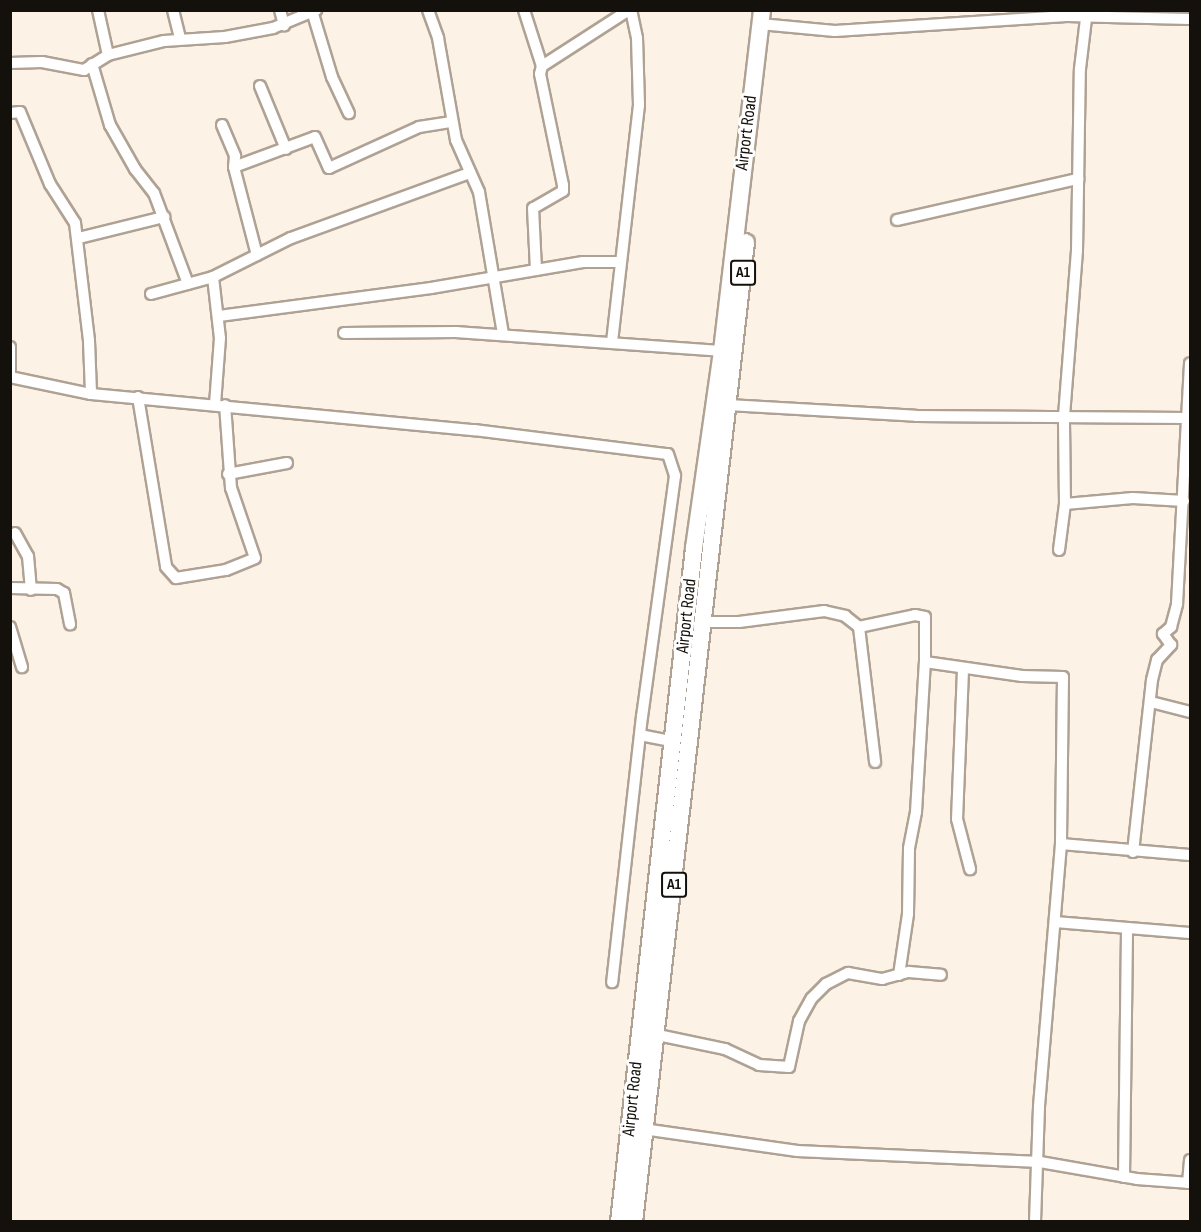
<!DOCTYPE html>
<style>
body{margin:0}
#map{position:relative;width:1201px;height:1232px;overflow:hidden;background:#fdf2e6;font-family:"Sofia Sans Condensed",sans-serif}
div>[style]{position:absolute}
.roads{filter:drop-shadow(2px 0 #afa294) drop-shadow(-2px 0 #afa294) drop-shadow(0 2px #afa294) drop-shadow(0 -2px #afa294)}
.minor>*{height:10px;margin:-5px;padding:0 5px;transform-origin:5px;border-radius:5px;background:#fff}
.highway>*{height:16px;margin:-8px;padding:0 8px;transform-origin:8px;border-radius:8px;background:#fff}
span{translate:-50% -50%;white-space:nowrap;text-align:center;line-height:1.15;-webkit-text-stroke:6px #fff;paint-order:stroke}
.shield-label span{padding:2px 4px;background:#fff;border:2px solid;border-radius:4px;-webkit-text-stroke-width:0}
.shield-label{font-size:16px;color:#14100b;font-weight:700}
.street-label{font-size:18px;color:#14100b}
.frame{position:absolute;inset:0;border:12px solid #14100b;pointer-events:none}
</style>
<div id="map">
<div class="roads">
<div class="minor">
<i style="left:98px;top:10px;width:46px;rotate:77.5deg"></i>
<i style="left:173px;top:10px;width:29px;rotate:76deg"></i>
<i style="left:280px;top:10px;width:16px;rotate:75deg"></i>
<i style="left:428px;top:10px;width:30px;rotate:70deg"></i>
<i style="left:438px;top:38px;width:104px;rotate:80deg"></i>
<i style="left:456px;top:140px;width:57px;rotate:66.1deg"></i>
<i style="left:479px;top:192px;width:144px;rotate:80.4deg"></i>
<i style="left:524px;top:10px;width:59px;rotate:72.2deg"></i>
<i style="left:542px;top:66px;width:8px;rotate:104deg"></i>
<i style="left:540px;top:74px;width:113px;rotate:78.3deg"></i>
<i style="left:563px;top:185px;width:6px;rotate:90deg"></i>
<i style="left:563px;top:191px;width:34px;rotate:150deg"></i>
<i style="left:533px;top:208px;width:62px;rotate:87.2deg"></i>
<i style="left:313px;top:14px;width:66px;rotate:73.2deg"></i>
<i style="left:332px;top:77px;width:40px;rotate:65deg"></i>
<i style="left:760px;top:24px;width:75px;rotate:5.3deg"></i>
<i style="left:835px;top:31px;width:232px;rotate:-3.7deg"></i>
<i style="left:1067px;top:16px;width:123px;rotate:1.4deg"></i>
<i style="left:10px;top:63px;width:32px;rotate:-2deg"></i>
<i style="left:42px;top:62px;width:43px;rotate:10.8deg"></i>
<i style="left:84px;top:70px;width:28px;rotate:-32deg"></i>
<i style="left:108px;top:55px;width:58px;rotate:-14deg"></i>
<i style="left:164px;top:41px;width:61px;rotate:-3.8deg"></i>
<i style="left:225px;top:37px;width:49px;rotate:-10.6deg"></i>
<i style="left:273px;top:28px;width:47px;rotate:-22.7deg"></i>
<i style="left:92px;top:64px;width:64px;rotate:73.6deg"></i>
<i style="left:110px;top:125px;width:51px;rotate:60.4deg"></i>
<i style="left:135px;top:169px;width:31px;rotate:52deg"></i>
<i style="left:154px;top:193px;width:97px;rotate:69.5deg"></i>
<i style="left:542px;top:66px;width:103px;rotate:-32.8deg"></i>
<i style="left:260px;top:86px;width:68px;rotate:67.6deg"></i>
<i style="left:10px;top:113px;width:10px;rotate:-6deg"></i>
<i style="left:20px;top:112px;width:78px;rotate:67.4deg"></i>
<i style="left:50px;top:184px;width:46px;rotate:57.3deg"></i>
<i style="left:75px;top:223px;width:119px;rotate:83.2deg"></i>
<i style="left:89px;top:341px;width:53px;rotate:87.8deg"></i>
<i style="left:222px;top:125px;width:34px;rotate:67deg"></i>
<i style="left:235px;top:156px;width:11px;rotate:95deg"></i>
<i style="left:234px;top:167px;width:91px;rotate:75.4deg"></i>
<i style="left:234px;top:167px;width:86px;rotate:-20.3deg"></i>
<i style="left:315px;top:137px;width:34px;rotate:66deg"></i>
<i style="left:329px;top:168px;width:99px;rotate:-24.5deg"></i>
<i style="left:419px;top:127px;width:33px;rotate:-9deg"></i>
<i style="left:897px;top:220px;width:186px;rotate:-12.8deg"></i>
<i style="left:79px;top:238px;width:88px;rotate:-13.9deg"></i>
<i style="left:213px;top:277px;width:61px;rotate:83.5deg"></i>
<i style="left:220px;top:338px;width:66px;rotate:94.3deg"></i>
<i style="left:151px;top:294px;width:64px;rotate:-15.3deg"></i>
<i style="left:213px;top:277px;width:87px;rotate:-26.6deg"></i>
<i style="left:291px;top:238px;width:190px;rotate:-20deg"></i>
<i style="left:219px;top:316px;width:214px;rotate:-7.5deg"></i>
<i style="left:431px;top:288px;width:154px;rotate:-9.7deg"></i>
<i style="left:583px;top:262px;width:37px"></i>
<i style="left:344px;top:333px;width:113px;rotate:-0.5deg"></i>
<i style="left:457px;top:332px;width:266px;rotate:4.1deg"></i>
<i style="left:612px;top:342px;width:239px;rotate:-83.5deg"></i>
<i style="left:639px;top:105px;width:67px;rotate:-91.7deg"></i>
<i style="left:637px;top:38px;width:29px;rotate:-102deg"></i>
<i style="left:10px;top:347px;width:28px;rotate:90deg"></i>
<i style="left:10px;top:377px;width:83px;rotate:11.9deg"></i>
<i style="left:91px;top:394px;width:385px;rotate:5.4deg"></i>
<i style="left:474px;top:430px;width:195px;rotate:7.1deg"></i>
<i style="left:668px;top:454px;width:23px;rotate:72deg"></i>
<i style="left:675px;top:476px;width:242px;rotate:97.8deg"></i>
<i style="left:642px;top:716px;width:268px;rotate:96.4deg"></i>
<i style="left:138px;top:397px;width:172px;rotate:80.6deg"></i>
<i style="left:166px;top:567px;width:15px;rotate:48deg"></i>
<i style="left:176px;top:578px;width:51px;rotate:-9.1deg"></i>
<i style="left:226px;top:570px;width:31px;rotate:-22deg"></i>
<i style="left:255px;top:558px;width:74px;rotate:-108.9deg"></i>
<i style="left:231px;top:488px;width:83px;rotate:-94.1deg"></i>
<i style="left:728px;top:405px;width:188px;rotate:3.3deg"></i>
<i style="left:916px;top:416px;width:270px;rotate:0.4deg"></i>
<i style="left:228px;top:474px;width:60px;rotate:-10.6deg"></i>
<i style="left:1065px;top:504px;width:68px;rotate:-5deg"></i>
<i style="left:1133px;top:498px;width:51px;rotate:3.4deg"></i>
<i style="left:15px;top:533px;width:26px;rotate:61deg"></i>
<i style="left:28px;top:556px;width:34px;rotate:85deg"></i>
<i style="left:1059px;top:550px;width:46px;rotate:-82.6deg"></i>
<i style="left:1065px;top:504px;width:88px;rotate:-90.7deg"></i>
<i style="left:1064px;top:416px;width:166px;rotate:-85.5deg"></i>
<i style="left:1077px;top:251px;width:182px;rotate:-89.1deg"></i>
<i style="left:1080px;top:69px;width:59px;rotate:-83.2deg"></i>
<i style="left:10px;top:588px;width:47px;rotate:1.2deg"></i>
<i style="left:57px;top:589px;width:8px;rotate:30deg"></i>
<i style="left:64px;top:593px;width:32px;rotate:79deg"></i>
<i style="left:704px;top:622px;width:35px"></i>
<i style="left:739px;top:622px;width:86px;rotate:-7.4deg"></i>
<i style="left:824px;top:611px;width:22px;rotate:13deg"></i>
<i style="left:845px;top:616px;width:18px;rotate:38deg"></i>
<i style="left:859px;top:627px;width:57px;rotate:-12.1deg"></i>
<i style="left:915px;top:615px;width:10px;rotate:11deg"></i>
<i style="left:925px;top:617px;width:45px;rotate:90deg"></i>
<i style="left:925px;top:662px;width:98px;rotate:8.2deg"></i>
<i style="left:1022px;top:676px;width:41px;rotate:1.4deg"></i>
<i style="left:1063px;top:677px;width:167px;rotate:90.7deg"></i>
<i style="left:1061px;top:844px;width:264px;rotate:94.8deg"></i>
<i style="left:1039px;top:1107px;width:115px;rotate:92deg"></i>
<i style="left:10px;top:627px;width:42px;rotate:73.3deg"></i>
<i style="left:859px;top:627px;width:136px;rotate:83.2deg"></i>
<i style="left:963px;top:670px;width:149px;rotate:92.3deg"></i>
<i style="left:957px;top:819px;width:52px;rotate:75.4deg"></i>
<i style="left:1151px;top:702px;width:40px;rotate:14.4deg"></i>
<i style="left:640px;top:735px;width:33px;rotate:11deg"></i>
<i style="left:1061px;top:844px;width:129px;rotate:4.9deg"></i>
<i style="left:1133px;top:852px;width:173px;rotate:-83.7deg"></i>
<i style="left:1152px;top:680px;width:21px;rotate:-76deg"></i>
<i style="left:1157px;top:660px;width:21px;rotate:-47deg"></i>
<i style="left:1171px;top:645px;width:14px;rotate:-126deg"></i>
<i style="left:1163px;top:634px;width:11px;rotate:-41deg"></i>
<i style="left:1171px;top:627px;width:24px;rotate:-75deg"></i>
<i style="left:1177px;top:604px;width:241px;rotate:-86.9deg"></i>
<i style="left:1055px;top:922px;width:135px;rotate:4.7deg"></i>
<i style="left:899px;top:975px;width:62px;rotate:-81.6deg"></i>
<i style="left:908px;top:914px;width:66px;rotate:-89.1deg"></i>
<i style="left:909px;top:848px;width:37px;rotate:-79deg"></i>
<i style="left:916px;top:812px;width:150px;rotate:-86.6deg"></i>
<i style="left:653px;top:1034px;width:74px;rotate:11.8deg"></i>
<i style="left:725px;top:1049px;width:38px;rotate:25deg"></i>
<i style="left:759px;top:1065px;width:30px;rotate:4deg"></i>
<i style="left:789px;top:1067px;width:47px;rotate:-77.7deg"></i>
<i style="left:799px;top:1021px;width:26px;rotate:-61deg"></i>
<i style="left:812px;top:998px;width:20px;rotate:-45deg"></i>
<i style="left:826px;top:984px;width:25px;rotate:-27deg"></i>
<i style="left:848px;top:973px;width:35px;rotate:10deg"></i>
<i style="left:882px;top:979px;width:28px;rotate:-15deg"></i>
<i style="left:909px;top:972px;width:32px;rotate:5deg"></i>
<i style="left:643px;top:1129px;width:156px;rotate:8.1deg"></i>
<i style="left:797px;top:1151px;width:243px;rotate:2.6deg"></i>
<i style="left:1040px;top:1162px;width:98px;rotate:9.9deg"></i>
<i style="left:1137px;top:1179px;width:53px;rotate:4.3deg"></i>
<i style="left:1124px;top:1177px;width:249px;rotate:-89.3deg"></i>
<i style="left:1188px;top:1183px;width:23px;rotate:-85deg"></i>
</div>
<div class="highway">
<i style="left:619px;top:1222px;width:678px;rotate:-83.65deg"></i>
<i style="left:694px;top:548px;width:199px;rotate:-81.9deg"></i>
<i style="left:722px;top:351px;width:343px;rotate:-83.3deg"></i>
<i style="left:634px;top:1222px;width:986px;rotate:-83.48deg"></i>
</div>
</div>
<div class="shield-label">
<span style="left:743px;top:273px">A1</span>
<span style="left:674px;top:885px">A1</span>
</div>
<div class="street-label">
<span style="left:747px;top:133px;rotate:-83deg">Airport Road</span>
<span style="left:687px;top:616px;rotate:-84deg">Airport Road</span>
<span style="left:633px;top:1099px;rotate:-84deg">Airport Road</span>
</div>
<div class="frame"></div>
</div>
